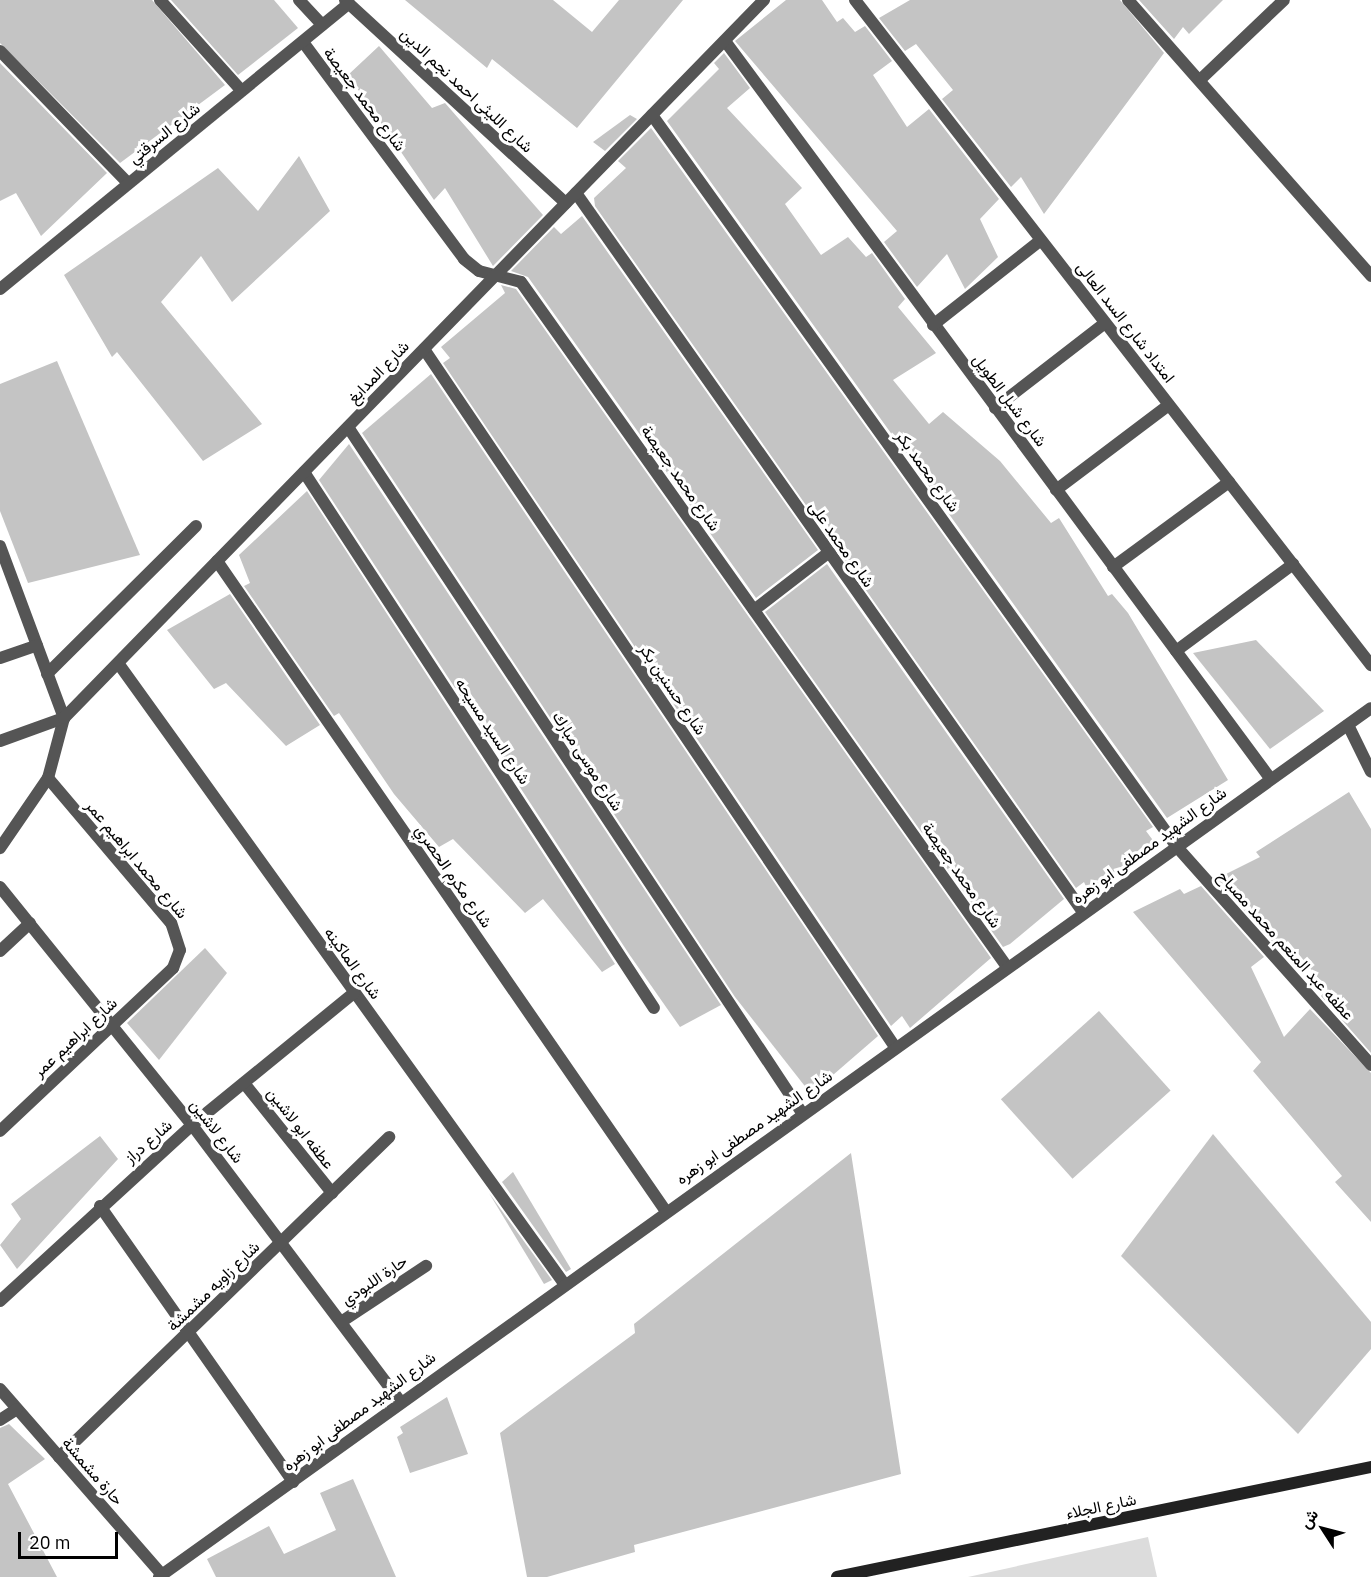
<!DOCTYPE html>
<meta charset="utf-8">
<style>
body{margin:0}
#map{position:relative;width:1371px;height:1577px;overflow:hidden;background:#fff;font-family:"IBM Plex Sans",Vazirmatn,sans-serif}
div>[style]{position:absolute}
.green>*{inset:0;background:#dcdcdc}
.building>*{inset:0;background:#c4c4c4;transform-origin:0 0}
.service>*{height:12px;margin:-6px;padding:0 6px;transform-origin:6px;border-radius:6px;background:#555}
.minor>*{height:12px;margin:-6px;padding:0 6px;transform-origin:6px;border-radius:6px;background:#555}
.tertiary>*{height:12px;margin:-6px;padding:0 6px;transform-origin:6px;border-radius:6px;background:#555}
.secondary>*{height:12px;margin:-6px;padding:0 6px;transform-origin:6px;border-radius:6px;background:#222}
span{translate:-50% -50%;white-space:nowrap;text-align:center;line-height:1.15;-webkit-text-stroke:6px #fff;paint-order:stroke}
.street-label{font-size:16px;color:#000}
.north{position:absolute;left:1293px;top:1499px;width:60px;height:60px;-webkit-text-stroke:4px #fff;paint-order:stroke;rotate:306deg;font-size:16px;font-weight:700;line-height:24px;text-align:center;color:#000}
.north::after{content:'';display:block;margin:auto;width:21px;height:27px;background:#000;clip-path:polygon(50% 0,100% 100%,50% 72%,0 100%)}
.scale{position:absolute;left:18px;top:1532px;width:100px;height:27px;box-sizing:border-box;border:3px solid #000;border-top:0;padding-left:8px;font-size:18px;line-height:21px;white-space:nowrap;color:#000;-webkit-text-stroke:4px #fff;paint-order:stroke}
</style>
<div id="map">
<div class="green">
<i style="clip-path:polygon(1148px 1537px,1157px 1577px,968px 1577px)"></i>
</div>
<div class="building">
<i style="clip-path:polygon(0 0,152px 0,225px 85px,120px 163px,0 43px)"></i>
<i style="clip-path:polygon(171px 0,274px 0,298px 28px,238px 75px)"></i>
<i style="clip-path:polygon(405px 0,553px 0,592px 32px,619px 0,683px 0,577px 128px,492px 59px,487px 68px)"></i>
<i style="clip-path:polygon(786px 0,822px 0,837px 22px,843px 18px,855px 32px,865px 26px,892px 61px,873px 75px,907px 127px,929px 109px,999px 199px,980px 219px,998px 257px,965px 289px,947px 254px,917px 287px,884px 242px,897px 231px,735px 41px)"></i>
<i style="clip-path:polygon(910px 0,1120px 0,1164px 53px,1044px 214px,1021px 177px,1011px 187px,942px 99px,953px 90px,916px 44px,905px 51px,879px 18px)"></i>
<i style="clip-path:polygon(1139px 0,1223px 0,1189px 34px,1183px 27px,1174px 39px)"></i>
<i style="clip-path:polygon(379px 46px,432px 108px,445px 103px,543px 215px,493px 266px,445px 188px,434px 200px,348px 75px)"></i>
<i style="clip-path:polygon(724px 53px,750px 88px,727px 108px,802px 188px,785px 204px,821px 255px,848px 237px,866px 257px,872px 253px,905px 299px,898px 307px,936px 353px,893px 380px,929px 424px,943px 412px,1000px 461px,1051px 523px,1059px 518px,1108px 596px,1112px 594px,1128px 613px,1228px 780px,1167px 818px,667px 121px,719px 69px,714px 63px)"></i>
<i style="clip-path:polygon(0 63px,107px 173px,41px 236px,16px 193px,0 201px)"></i>
<i style="clip-path:polygon(630px 115px,637px 119px,605px 151px,593px 142px)"></i>
<i style="clip-path:polygon(651px 128px,1153px 827px,1146px 831px,1155px 843px,1088px 891px,1084px 882px,1076px 888px,595px 206px,594px 198px,626px 168px,618px 161px)"></i>
<i style="clip-path:polygon(299px 156px,330px 211px,232px 302px,201px 256px,161px 302px,262px 424px,203px 461px,117px 352px,112px 357px,64px 275px,218px 168px,258px 211px)"></i>
<i style="clip-path:polygon(582px 216px,818px 550px,756px 598px,528px 277px,511px 271px,554px 227px,561px 234px)"></i>
<i style="clip-path:polygon(501px 285px,516px 289px,991px 958px,910px 1028px,902px 1016px,891px 1026px,443px 363px,450px 358px,441px 347px,505px 293px)"></i>
<i style="clip-path:polygon(57px 361px,140px 555px,28px 583px,0 511px,0 384px)"></i>
<i style="clip-path:polygon(431px 374px,878px 1036px,811px 1094px,735px 997px,362px 433px)"></i>
<i style="clip-path:polygon(349px 444px,721px 1005px,680px 1027px,629px 954px,319px 480px)"></i>
<i style="clip-path:polygon(307px 491px,615px 964px,602px 972px,543px 899px,525px 913px,453px 839px,439px 847px,394px 794px,339px 713px,334px 716px,244px 586px,250px 583px,239px 555px)"></i>
<i style="clip-path:polygon(827px 564px,1064px 899px,1010px 944px,1003px 947px,765px 612px)"></i>
<i style="clip-path:polygon(230px 594px,320px 725px,286px 746px,226px 683px,214px 689px,167px 630px)"></i>
<i style="clip-path:polygon(1256px 640px,1324px 711px,1270px 749px,1193px 653px)"></i>
<i style="clip-path:polygon(1349px 792px,1371px 829px,1371px 1053px,1321px 996px,1327px 989px,1288px 941px,1278px 948px,1216px 879px,1260px 857px,1256px 852px)"></i>
<i style="clip-path:polygon(1201px 886px,1264px 957px,1251px 967px,1284px 1037px,1310px 1009px,1371px 1073px,1371px 1222px,1335px 1182px,1342px 1176px,1253px 1071px,1261px 1062px,1133px 912px,1180px 889px,1184px 894px)"></i>
<i style="clip-path:polygon(205px 948px,227px 973px,159px 1060px,127px 1023px)"></i>
<i style="left:1099px;top:1011px;width:107px;height:132px;rotate:48deg"></i>
<i style="clip-path:polygon(1213px 1134px,1371px 1322px,1371px 1349px,1298px 1434px,1121px 1256px)"></i>
<i style="clip-path:polygon(100px 1136px,118px 1159px,17px 1269px,0 1245px,21px 1219px,11px 1204px)"></i>
<i style="clip-path:polygon(851px 1153px,901px 1474px,634px 1545px,635px 1552px,547px 1577px,527px 1577px,500px 1433px,635px 1333px,634px 1324px)"></i>
<i style="clip-path:polygon(513px 1172px,571px 1269px,566px 1272px,502px 1182px)"></i>
<i style="clip-path:polygon(489px 1193px,552px 1280px,544px 1284px)"></i>
<i style="clip-path:polygon(447px 1397px,468px 1454px,410px 1473px,397px 1437px,403px 1433px,400px 1427px)"></i>
<i style="clip-path:polygon(9px 1424px,45px 1459px,8px 1484px,57px 1577px,0 1577px,0 1428px)"></i>
<i style="clip-path:polygon(353px 1479px,396px 1577px,216px 1577px,207px 1559px,269px 1526px,284px 1554px,336px 1530px,320px 1493px)"></i>
</div>
<div class="service">
<i style="left:1128px;top:0;width:368px;rotate:48.6deg"></i>
<i style="left:1202px;top:78px;width:113px;rotate:-43.6deg"></i>
<i style="left:47px;top:674px;width:210px;rotate:-44.8deg"></i>
</div>
<div class="minor">
<i style="left:160px;top:0;width:122px;rotate:48deg"></i>
<i style="left:299px;top:0;width:34px;rotate:47deg"></i>
<i style="left:345px;top:0;width:300px;rotate:42.6deg"></i>
<i style="left:855px;top:0;width:842px;rotate:52.19deg"></i>
<i style="left:725px;top:41px;width:917px;rotate:53.52deg"></i>
<i style="left:303px;top:42px;width:270px;rotate:53.4deg"></i>
<i style="left:464px;top:259px;width:19px;rotate:39deg"></i>
<i style="left:479px;top:271px;width:43px;rotate:14.7deg"></i>
<i style="left:521px;top:282px;width:840px;rotate:54.64deg"></i>
<i style="left:0;top:51px;width:184px;rotate:45.9deg"></i>
<i style="left:652px;top:115px;width:901px;rotate:54.35deg"></i>
<i style="left:1177px;top:847px;width:292px;rotate:48.3deg"></i>
<i style="left:576px;top:193px;width:880px;rotate:54.81deg"></i>
<i style="left:0;top:289px;width:451px;rotate:-39.3deg"></i>
<i style="left:933px;top:325px;width:137px;rotate:-38.2deg"></i>
<i style="left:424px;top:349px;width:842px;rotate:55.99deg"></i>
<i style="left:995px;top:408px;width:139px;rotate:-37.7deg"></i>
<i style="left:348px;top:427px;width:823px;rotate:56.5deg"></i>
<i style="left:304px;top:472px;width:640px;rotate:56.86deg"></i>
<i style="left:1056px;top:490px;width:141px;rotate:-37deg"></i>
<i style="left:0;top:546px;width:184px;rotate:69.6deg"></i>
<i style="left:64px;top:718px;width:62px;rotate:104.9deg"></i>
<i style="left:48px;top:778px;width:85px;rotate:124.4deg"></i>
<i style="left:217px;top:561px;width:789px;rotate:55.38deg"></i>
<i style="left:1113px;top:567px;width:144px;rotate:-36.2deg"></i>
<i style="left:754px;top:610px;width:93px;rotate:-37.6deg"></i>
<i style="left:1176px;top:651px;width:146px;rotate:-36.6deg"></i>
<i style="left:0;top:658px;width:39px;rotate:-19deg"></i>
<i style="left:118px;top:663px;width:762px;rotate:54.29deg"></i>
<i style="left:1348px;top:725px;width:52px;rotate:63.9deg"></i>
<i style="left:0;top:741px;width:68px;rotate:-19.8deg"></i>
<i style="left:64px;top:718px;width:1003px;rotate:-45.73deg"></i>
<i style="left:0;top:887px;width:306px;rotate:51.1deg"></i>
<i style="left:192px;top:1125px;width:346px;rotate:53deg"></i>
<i style="left:0;top:951px;width:41px;rotate:-43deg"></i>
<i style="left:244px;top:1083px;width:141px;rotate:51.3deg"></i>
<i style="left:0;top:1131px;width:238px;rotate:-43.3deg"></i>
<i style="left:173px;top:968px;width:19px;rotate:-69deg"></i>
<i style="left:180px;top:950px;width:28px;rotate:-108deg"></i>
<i style="left:171px;top:923px;width:190px;rotate:-130.3deg"></i>
<i style="left:100px;top:1206px;width:337px;rotate:55deg"></i>
<i style="left:0;top:1301px;width:260px;rotate:-42.5deg"></i>
<i style="left:192px;top:1125px;width:209px;rotate:-39.2deg"></i>
<i style="left:341px;top:1322px;width:102px;rotate:-33.4deg"></i>
<i style="left:0;top:1389px;width:247px;rotate:48.9deg"></i>
<i style="left:0;top:1420px;width:20px;rotate:-33deg"></i>
<i style="left:59px;top:1457px;width:460px;rotate:-44.1deg"></i>
</div>
<div class="tertiary">
<i style="left:159px;top:1577px;width:1491px;rotate:-35.64deg"></i>
</div>
<div class="secondary">
<i style="left:837px;top:1577px;width:545px;rotate:-11.64deg"></i>
</div>
<div class="street-label">
<span style="left:467px;top:90px;rotate:43deg">شارع الليثى احمد نجم الدين</span>
<span style="left:365px;top:99px;rotate:53deg">شارع محمد جعيصة</span>
<span style="left:164px;top:133px;rotate:-39deg">شارع السرقتي</span>
<span style="left:1126px;top:322px;rotate:52deg">امتداد شارع السد العالى</span>
<span style="left:378px;top:372px;rotate:-46deg">شارع المدابغ</span>
<span style="left:1010px;top:400px;rotate:53deg">شارع شبل الطويل</span>
<span style="left:928px;top:471px;rotate:54deg">شارع محمد بكر</span>
<span style="left:681px;top:478px;rotate:55deg">شارع محمد جعيصة</span>
<span style="left:842px;top:544px;rotate:55deg">شارع محمد على</span>
<span style="left:673px;top:689px;rotate:56deg">شارع حسنين بكر</span>
<span style="left:493px;top:731px;rotate:57deg">شارع السيد مسيحه</span>
<span style="left:588px;top:761px;rotate:57deg">شارع موسى مبارك</span>
<span style="left:1149px;top:845px;rotate:-36deg">شارع الشهيد مصطفى ابو زهره</span>
<span style="left:137px;top:859px;rotate:50deg">شارع محمد ابراهيم عمر</span>
<span style="left:962px;top:875px;rotate:55deg">شارع محمد جعيصة</span>
<span style="left:454px;top:876px;rotate:55deg">شارع مكرم الحصري</span>
<span style="left:1286px;top:945px;rotate:48deg">عطفه عبد المنعم محمد مصباح</span>
<span style="left:353px;top:963px;rotate:54deg">شارع الماكينه</span>
<span style="left:75px;top:1037px;rotate:-43deg">شارع ابراهيم عمر</span>
<span style="left:754px;top:1127px;rotate:-35deg">شارع الشهيد مصطفى ابو زهره</span>
<span style="left:301px;top:1128px;rotate:52deg">عطفه ابو لاشين</span>
<span style="left:217px;top:1131px;rotate:52deg">شارع لاشين</span>
<span style="left:148px;top:1141px;rotate:-41deg">شارع دراز</span>
<span style="left:374px;top:1280px;rotate:-34deg">حارة اللبودي</span>
<span style="left:213px;top:1286px;rotate:-44deg">شارع زاويه مشمشة</span>
<span style="left:359px;top:1411px;rotate:-37deg">شارع الشهيد مصطفى ابو زهره</span>
<span style="left:93px;top:1471px;rotate:49deg">حارة مشمشة</span>
<span style="left:1101px;top:1506px;rotate:-12deg">شارع الجلاء</span>
</div>
<div class="north">ش</div>
<div class="scale">20 m</div>
</div>
